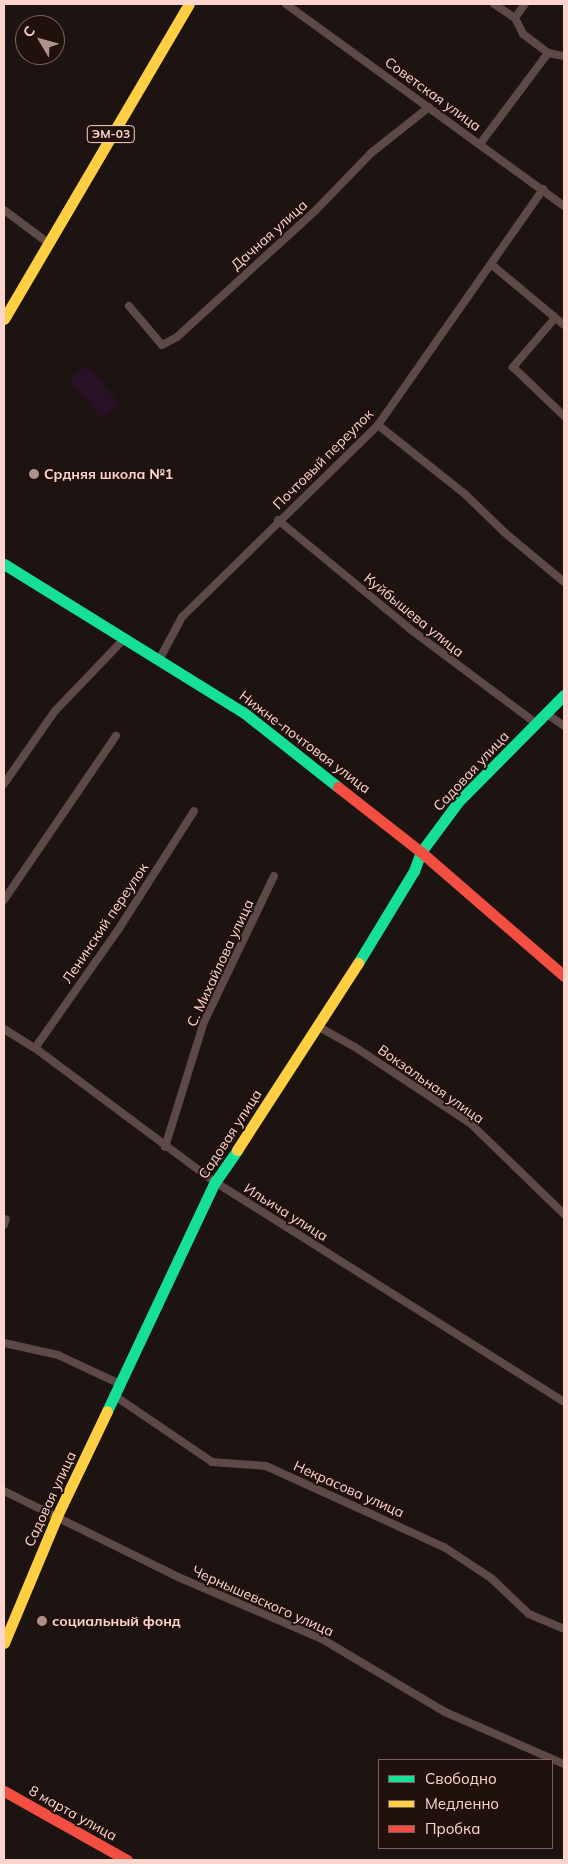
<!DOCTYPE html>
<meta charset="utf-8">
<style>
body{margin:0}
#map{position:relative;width:568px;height:1864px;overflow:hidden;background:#1d1412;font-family:Mulish,sans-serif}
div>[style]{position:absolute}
.green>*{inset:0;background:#281127;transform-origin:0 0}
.street>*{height:8px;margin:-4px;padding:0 4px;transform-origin:4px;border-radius:4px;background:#5d4947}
.fast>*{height:11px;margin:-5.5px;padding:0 5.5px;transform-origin:5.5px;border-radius:5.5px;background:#16e098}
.slow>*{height:11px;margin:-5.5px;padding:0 5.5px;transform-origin:5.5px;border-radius:5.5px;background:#ffcf43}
.jam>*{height:11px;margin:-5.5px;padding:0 5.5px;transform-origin:5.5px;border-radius:5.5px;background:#f24e42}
.dots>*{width:14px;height:14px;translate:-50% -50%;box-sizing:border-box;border:2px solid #21110d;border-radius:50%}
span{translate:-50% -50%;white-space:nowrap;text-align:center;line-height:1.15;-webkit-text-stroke:4px #21110d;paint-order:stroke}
.shield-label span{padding:1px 4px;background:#21110d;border:1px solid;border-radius:4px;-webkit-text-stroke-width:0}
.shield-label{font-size:12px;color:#fed5cd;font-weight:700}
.street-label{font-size:14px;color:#fed5cd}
.poi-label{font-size:14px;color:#fed5cd;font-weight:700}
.left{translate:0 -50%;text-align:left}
.frame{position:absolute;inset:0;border:5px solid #fed5cd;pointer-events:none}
.legend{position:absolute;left:378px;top:1759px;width:175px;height:90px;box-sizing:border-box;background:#21110d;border:1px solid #795f5a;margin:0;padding:6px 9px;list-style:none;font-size:15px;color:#fed5cd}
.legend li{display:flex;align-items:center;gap:10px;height:25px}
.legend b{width:25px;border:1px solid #795f5a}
.north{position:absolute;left:15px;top:15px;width:50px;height:50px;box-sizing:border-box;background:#21110d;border:1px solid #795f5a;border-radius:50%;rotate:307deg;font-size:14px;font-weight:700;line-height:20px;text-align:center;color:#fed5cd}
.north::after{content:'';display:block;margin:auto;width:18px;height:22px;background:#af918c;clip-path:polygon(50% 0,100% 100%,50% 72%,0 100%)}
</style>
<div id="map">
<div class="green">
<i style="left:87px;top:365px;width:51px;height:23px;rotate:50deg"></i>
</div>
<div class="street">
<i style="left:286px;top:4px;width:344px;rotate:36deg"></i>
<i style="left:494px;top:4px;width:25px;rotate:34deg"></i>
<i style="left:525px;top:4px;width:17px;rotate:126deg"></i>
<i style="left:515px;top:18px;width:18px;rotate:63deg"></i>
<i style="left:523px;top:34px;width:31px;rotate:37deg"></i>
<i style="left:548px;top:53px;width:16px;rotate:11deg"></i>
<i style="left:480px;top:144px;width:114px;rotate:-53.2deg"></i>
<i style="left:4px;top:210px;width:54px;rotate:36.7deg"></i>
<i style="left:492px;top:265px;width:94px;rotate:39.8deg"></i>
<i style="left:129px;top:306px;width:51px;rotate:49.8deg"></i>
<i style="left:162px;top:345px;width:17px;rotate:-28deg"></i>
<i style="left:177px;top:337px;width:188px;rotate:-42.4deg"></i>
<i style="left:316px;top:210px;width:79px;rotate:-46deg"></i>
<i style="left:371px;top:153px;width:74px;rotate:-38.4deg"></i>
<i style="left:555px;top:318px;width:65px;rotate:130.6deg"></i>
<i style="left:513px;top:367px;width:71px;rotate:43.9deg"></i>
<i style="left:378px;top:425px;width:112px;rotate:38.5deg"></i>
<i style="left:466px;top:495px;width:53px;rotate:44.2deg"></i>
<i style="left:504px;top:532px;width:78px;rotate:39.8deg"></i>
<i style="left:278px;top:520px;width:171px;rotate:39.5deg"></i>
<i style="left:410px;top:629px;width:159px;rotate:36.8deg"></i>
<i style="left:159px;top:660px;width:49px;rotate:-61.9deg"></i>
<i style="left:182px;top:617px;width:274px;rotate:-44.4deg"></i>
<i style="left:378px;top:425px;width:288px;rotate:-55deg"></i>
<i style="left:547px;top:714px;width:21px;rotate:35deg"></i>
<i style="left:4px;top:784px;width:89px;rotate:-55.1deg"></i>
<i style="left:55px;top:711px;width:100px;rotate:-46.2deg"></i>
<i style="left:4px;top:900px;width:199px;rotate:-55.7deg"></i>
<i style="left:319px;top:1027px;width:41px;rotate:29.1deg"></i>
<i style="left:355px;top:1047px;width:138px;rotate:33.5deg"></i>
<i style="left:470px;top:1123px;width:131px;rotate:44.1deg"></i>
<i style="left:4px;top:1029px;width:36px;rotate:32deg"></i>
<i style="left:35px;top:1048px;width:224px;rotate:36.7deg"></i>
<i style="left:215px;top:1182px;width:413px;rotate:32.2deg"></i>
<i style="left:35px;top:1048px;width:144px;rotate:-54.9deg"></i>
<i style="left:118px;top:930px;width:141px;rotate:-57.4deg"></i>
<i style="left:165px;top:1147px;width:131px;rotate:-72.7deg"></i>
<i style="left:204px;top:1022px;width:162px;rotate:-64.4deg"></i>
<i style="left:4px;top:1225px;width:6px;rotate:-72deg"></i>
<i style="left:4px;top:1343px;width:55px;rotate:12.5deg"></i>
<i style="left:58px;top:1355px;width:68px;rotate:25.1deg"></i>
<i style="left:115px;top:1396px;width:117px;rotate:34.2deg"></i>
<i style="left:212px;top:1462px;width:54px;rotate:4.2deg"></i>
<i style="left:266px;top:1466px;width:196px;rotate:24.5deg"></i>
<i style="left:444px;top:1547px;width:56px;rotate:33.4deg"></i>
<i style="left:491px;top:1578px;width:52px;rotate:43.5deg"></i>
<i style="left:529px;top:1614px;width:38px;rotate:23deg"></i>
<i style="left:4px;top:1491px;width:194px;rotate:26.3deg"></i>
<i style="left:178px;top:1577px;width:157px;rotate:23.3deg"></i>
<i style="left:322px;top:1639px;width:143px;rotate:30.7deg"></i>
<i style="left:445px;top:1712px;width:130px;rotate:23.6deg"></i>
</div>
<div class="fast">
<i style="left:4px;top:564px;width:281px;rotate:31.8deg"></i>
<i style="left:243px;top:712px;width:121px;rotate:38.3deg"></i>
<i style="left:358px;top:963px;width:108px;rotate:-58.7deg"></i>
<i style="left:414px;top:871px;width:20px;rotate:-70deg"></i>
<i style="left:421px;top:852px;width:62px;rotate:-53.5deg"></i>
<i style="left:458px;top:802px;width:151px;rotate:-45.3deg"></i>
<i style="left:107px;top:1411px;width:253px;rotate:-64.8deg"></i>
<i style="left:215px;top:1182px;width:39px;rotate:-55deg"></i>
</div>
<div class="slow">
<i style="left:4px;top:319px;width:365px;rotate:-59.6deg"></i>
<i style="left:237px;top:1150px;width:223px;rotate:-57.1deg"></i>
<i style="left:4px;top:1643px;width:138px;rotate:-67.3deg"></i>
<i style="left:57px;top:1516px;width:116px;rotate:-64.5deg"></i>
</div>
<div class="jam">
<i style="left:338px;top:787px;width:105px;rotate:38.1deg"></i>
<i style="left:421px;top:852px;width:189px;rotate:40.9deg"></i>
<i style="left:4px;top:1791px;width:141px;rotate:29.3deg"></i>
</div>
<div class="dots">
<i style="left:34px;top:474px;background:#af918c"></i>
<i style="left:42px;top:1621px;background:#af918c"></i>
</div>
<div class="shield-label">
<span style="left:111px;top:134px">ЭМ-03</span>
</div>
<div class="street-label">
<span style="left:433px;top:94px;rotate:36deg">Советская улица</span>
<span style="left:269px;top:235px;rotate:-42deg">Дачная улица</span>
<span style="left:323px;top:459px;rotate:-45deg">Почтовый переулок</span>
<span style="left:414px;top:615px;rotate:39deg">Куйбышева улица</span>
<span style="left:305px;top:742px;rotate:37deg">Нижне-почтовая улица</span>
<span style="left:471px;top:771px;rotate:-47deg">Садовая улица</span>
<span style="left:105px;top:923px;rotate:-56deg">Ленинский переулок</span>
<span style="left:220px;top:963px;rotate:-65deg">С. Михайлова улица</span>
<span style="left:431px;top:1084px;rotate:35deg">Вокзальная улица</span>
<span style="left:230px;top:1134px;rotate:-57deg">Садовая улица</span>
<span style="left:286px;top:1212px;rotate:32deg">Ильича улица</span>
<span style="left:349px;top:1489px;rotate:24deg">Некрасова улица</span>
<span style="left:50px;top:1499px;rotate:-65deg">Садовая улица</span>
<span style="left:263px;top:1601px;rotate:24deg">Чернышевского улица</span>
<span style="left:73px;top:1813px;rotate:29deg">8 марта улица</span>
</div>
<div class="poi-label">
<span class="left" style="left:44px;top:474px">Срдняя школа №1</span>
<span class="left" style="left:52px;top:1621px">социальный фонд</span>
</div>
<div class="frame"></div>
<ul class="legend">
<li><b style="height:6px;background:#16e098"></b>Свободно</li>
<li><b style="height:6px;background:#ffcf43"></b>Медленно</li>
<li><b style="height:6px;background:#f24e42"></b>Пробка</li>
</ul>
<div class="north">С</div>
</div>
